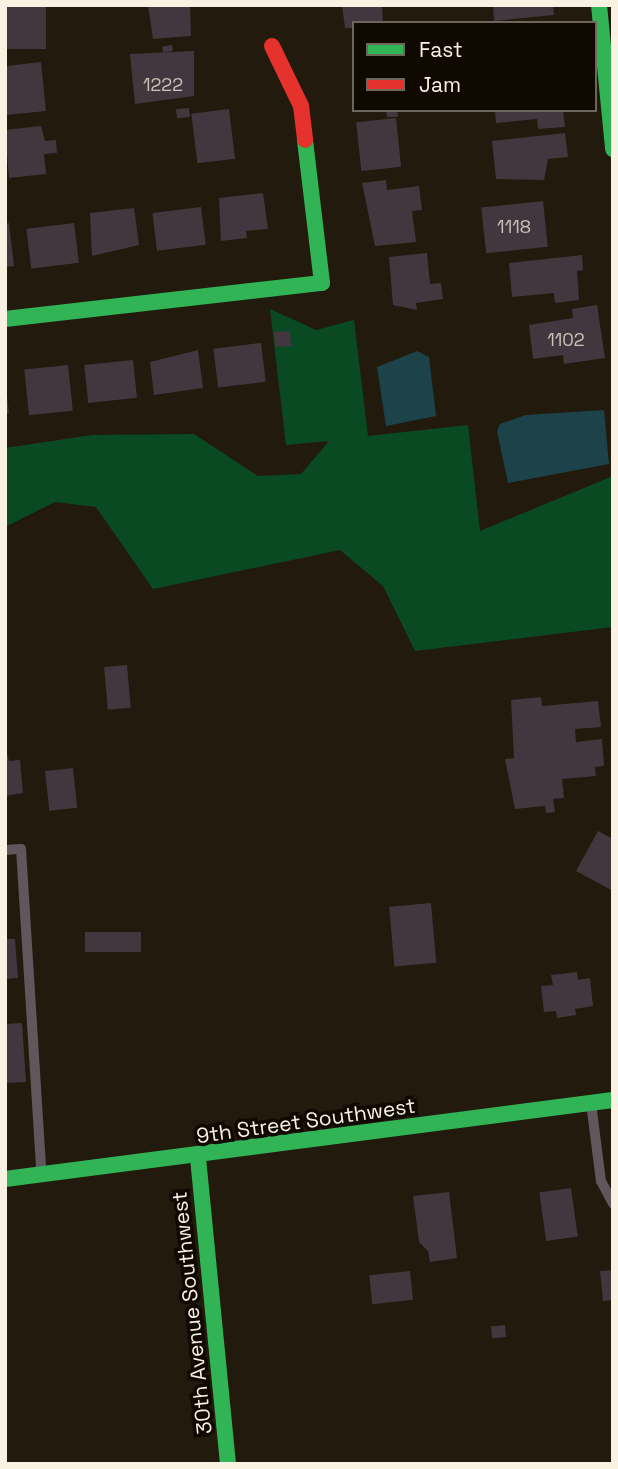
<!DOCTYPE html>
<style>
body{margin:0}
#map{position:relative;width:618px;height:1469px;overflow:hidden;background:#221a0c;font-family:"Space Grotesk",sans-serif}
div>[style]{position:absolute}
.green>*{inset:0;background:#094a23}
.water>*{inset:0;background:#1b4349}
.building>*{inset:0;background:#42373e;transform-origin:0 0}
.lane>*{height:10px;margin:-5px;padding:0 5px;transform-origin:5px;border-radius:5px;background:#61565c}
.fast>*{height:16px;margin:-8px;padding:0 8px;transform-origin:8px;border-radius:8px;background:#30b455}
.jam>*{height:16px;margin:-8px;padding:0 8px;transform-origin:8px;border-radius:8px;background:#e5322d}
span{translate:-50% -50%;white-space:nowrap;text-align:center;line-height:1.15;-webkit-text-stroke:7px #0f0902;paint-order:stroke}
.number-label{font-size:18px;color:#cbc2b8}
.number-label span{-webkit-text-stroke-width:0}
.street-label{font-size:21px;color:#f9f1e1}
.frame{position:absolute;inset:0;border:7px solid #f9f1e1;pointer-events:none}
.legend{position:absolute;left:352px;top:21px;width:245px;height:91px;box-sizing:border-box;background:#0f0902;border:2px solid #6d665b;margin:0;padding:9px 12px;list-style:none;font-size:21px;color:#f9f1e1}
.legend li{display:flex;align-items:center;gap:14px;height:35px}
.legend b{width:35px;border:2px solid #6d665b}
</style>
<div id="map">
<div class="green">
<i style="clip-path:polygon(270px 309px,316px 330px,354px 320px,368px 436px,468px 425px,480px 531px,613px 476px,613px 627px,415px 651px,383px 586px,340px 550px,153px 589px,96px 507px,55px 502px,5px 527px,5px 448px,92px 435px,194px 434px,258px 476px,301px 474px,329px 441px,286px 445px)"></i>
</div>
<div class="water">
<i style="clip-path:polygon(417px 351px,429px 357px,436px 416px,386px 426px,377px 367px)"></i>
<i style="clip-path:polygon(604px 410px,609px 464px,508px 483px,497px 431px,500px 424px,526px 415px)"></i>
</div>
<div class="building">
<i style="left:7px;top:5px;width:39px;height:44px"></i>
<i style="clip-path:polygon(148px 5px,190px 5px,191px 36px,153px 39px)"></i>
<i style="clip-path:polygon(342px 5px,382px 5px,383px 23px,354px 23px,354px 28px,345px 28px)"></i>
<i style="clip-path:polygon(493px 5px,553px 5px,554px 15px,494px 21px)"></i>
<i style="left:172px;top:45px;width:6px;height:10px;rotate:81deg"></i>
<i style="clip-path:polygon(194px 51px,194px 96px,135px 104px,130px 54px)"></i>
<i style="clip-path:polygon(41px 62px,46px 111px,6px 115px,7px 66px)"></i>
<i style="left:189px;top:108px;width:9px;height:13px;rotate:84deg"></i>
<i style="left:229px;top:109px;width:50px;height:38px;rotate:83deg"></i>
<i style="clip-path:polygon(386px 110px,397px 110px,398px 117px,387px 117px)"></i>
<i style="clip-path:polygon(495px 110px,563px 110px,565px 127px,538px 129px,537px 119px,496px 123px)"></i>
<i style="left:396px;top:118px;width:49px;height:40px;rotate:84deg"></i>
<i style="clip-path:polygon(41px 126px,45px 141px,56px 140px,57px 153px,44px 154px,46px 174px,9px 178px,5px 130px)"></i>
<i style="clip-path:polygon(565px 133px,568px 157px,548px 159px,544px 180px,496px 179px,492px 141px)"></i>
<i style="clip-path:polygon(386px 180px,387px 190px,419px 186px,422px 210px,412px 211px,416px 242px,375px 246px,362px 183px)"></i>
<i style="clip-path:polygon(263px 193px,268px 229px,246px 231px,247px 238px,221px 241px,219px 198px)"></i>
<i style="left:543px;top:201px;width:46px;height:62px;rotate:84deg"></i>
<i style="left:201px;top:207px;width:38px;height:49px;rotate:83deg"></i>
<i style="clip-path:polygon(134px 208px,139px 245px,92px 256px,90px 213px)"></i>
<i style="clip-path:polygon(9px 223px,14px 266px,5px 267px,5px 224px)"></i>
<i style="left:74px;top:223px;width:40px;height:48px;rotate:83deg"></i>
<i style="clip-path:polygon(427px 253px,430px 284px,441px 283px,443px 299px,416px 303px,417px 310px,393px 305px,389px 257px)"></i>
<i style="clip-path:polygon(582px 255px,583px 270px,577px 271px,579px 300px,555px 303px,554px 293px,512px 297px,509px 263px)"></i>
<i style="clip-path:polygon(597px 305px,605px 358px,564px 364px,563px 355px,533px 359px,529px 325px,573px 318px,572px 309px)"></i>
<i style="left:290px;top:331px;width:15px;height:16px;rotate:86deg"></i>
<i style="left:261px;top:343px;width:39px;height:48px;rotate:83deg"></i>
<i style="clip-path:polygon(198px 350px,203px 388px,154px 395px,150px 362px)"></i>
<i style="left:133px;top:360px;width:38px;height:49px;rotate:84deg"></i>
<i style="left:68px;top:365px;width:46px;height:44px;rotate:84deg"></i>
<i style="clip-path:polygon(5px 396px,7px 396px,9px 413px,5px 414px)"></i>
<i style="left:127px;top:665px;width:43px;height:23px;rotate:85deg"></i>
<i style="clip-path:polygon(541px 697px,542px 706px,598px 701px,601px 727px,575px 729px,576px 742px,602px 739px,604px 766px,595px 767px,596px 776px,562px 779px,564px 798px,553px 799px,555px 812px,546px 813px,545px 806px,515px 809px,505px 759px,514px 758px,511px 700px)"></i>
<i style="clip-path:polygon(5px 746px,9px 761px,20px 760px,23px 793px,5px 796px)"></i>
<i style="left:73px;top:768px;width:40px;height:28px;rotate:84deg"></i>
<i style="clip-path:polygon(598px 831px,613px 839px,613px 891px,576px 871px)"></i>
<i style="left:431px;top:903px;width:60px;height:42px;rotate:85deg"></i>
<i style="left:141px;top:932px;width:20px;height:56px;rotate:90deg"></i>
<i style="clip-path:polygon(5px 939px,15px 939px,18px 978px,5px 979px)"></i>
<i style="clip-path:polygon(577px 972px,578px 980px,590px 978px,593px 1006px,575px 1009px,576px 1015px,557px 1018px,556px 1011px,544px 1012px,541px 986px,553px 985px,551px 975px)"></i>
<i style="clip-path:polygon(22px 1023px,26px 1082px,5px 1083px,5px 1024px)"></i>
<i style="left:571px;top:1188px;width:49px;height:32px;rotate:82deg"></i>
<i style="clip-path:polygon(449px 1192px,457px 1258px,430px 1262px,428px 1251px,419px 1242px,413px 1196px)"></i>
<i style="clip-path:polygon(613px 1270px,613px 1300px,603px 1301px,600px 1271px)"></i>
<i style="left:410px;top:1271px;width:29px;height:41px;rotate:84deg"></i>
<i style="left:505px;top:1325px;width:12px;height:14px;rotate:85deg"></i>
</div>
<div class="lane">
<i style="left:5px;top:850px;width:16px;rotate:-4deg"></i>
<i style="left:21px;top:849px;width:323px;rotate:86.4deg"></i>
<i style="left:591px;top:1103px;width:79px;rotate:82.7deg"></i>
<i style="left:601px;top:1181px;width:26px;rotate:62deg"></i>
</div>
<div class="fast">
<i style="left:599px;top:5px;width:145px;rotate:84.4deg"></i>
<i style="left:5px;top:319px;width:319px;rotate:-6.5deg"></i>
<i style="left:322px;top:283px;width:144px;rotate:-96.8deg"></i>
<i style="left:198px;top:1158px;width:307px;rotate:84.4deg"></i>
<i style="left:5px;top:1179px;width:613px;rotate:-7.4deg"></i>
</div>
<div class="jam">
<i style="left:272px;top:46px;width:67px;rotate:64.2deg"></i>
<i style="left:301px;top:106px;width:34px;rotate:83deg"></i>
</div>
<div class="number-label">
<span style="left:163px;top:85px">1222</span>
<span style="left:514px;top:227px">1118</span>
<span style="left:566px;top:340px">1102</span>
</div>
<div class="street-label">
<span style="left:306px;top:1121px;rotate:-8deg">9th Street Southwest</span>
<span style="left:192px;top:1313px;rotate:-96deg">30th Avenue Southwest</span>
</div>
<div class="frame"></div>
<ul class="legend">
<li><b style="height:9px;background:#30b455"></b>Fast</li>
<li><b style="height:9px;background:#e5322d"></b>Jam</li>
</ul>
</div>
